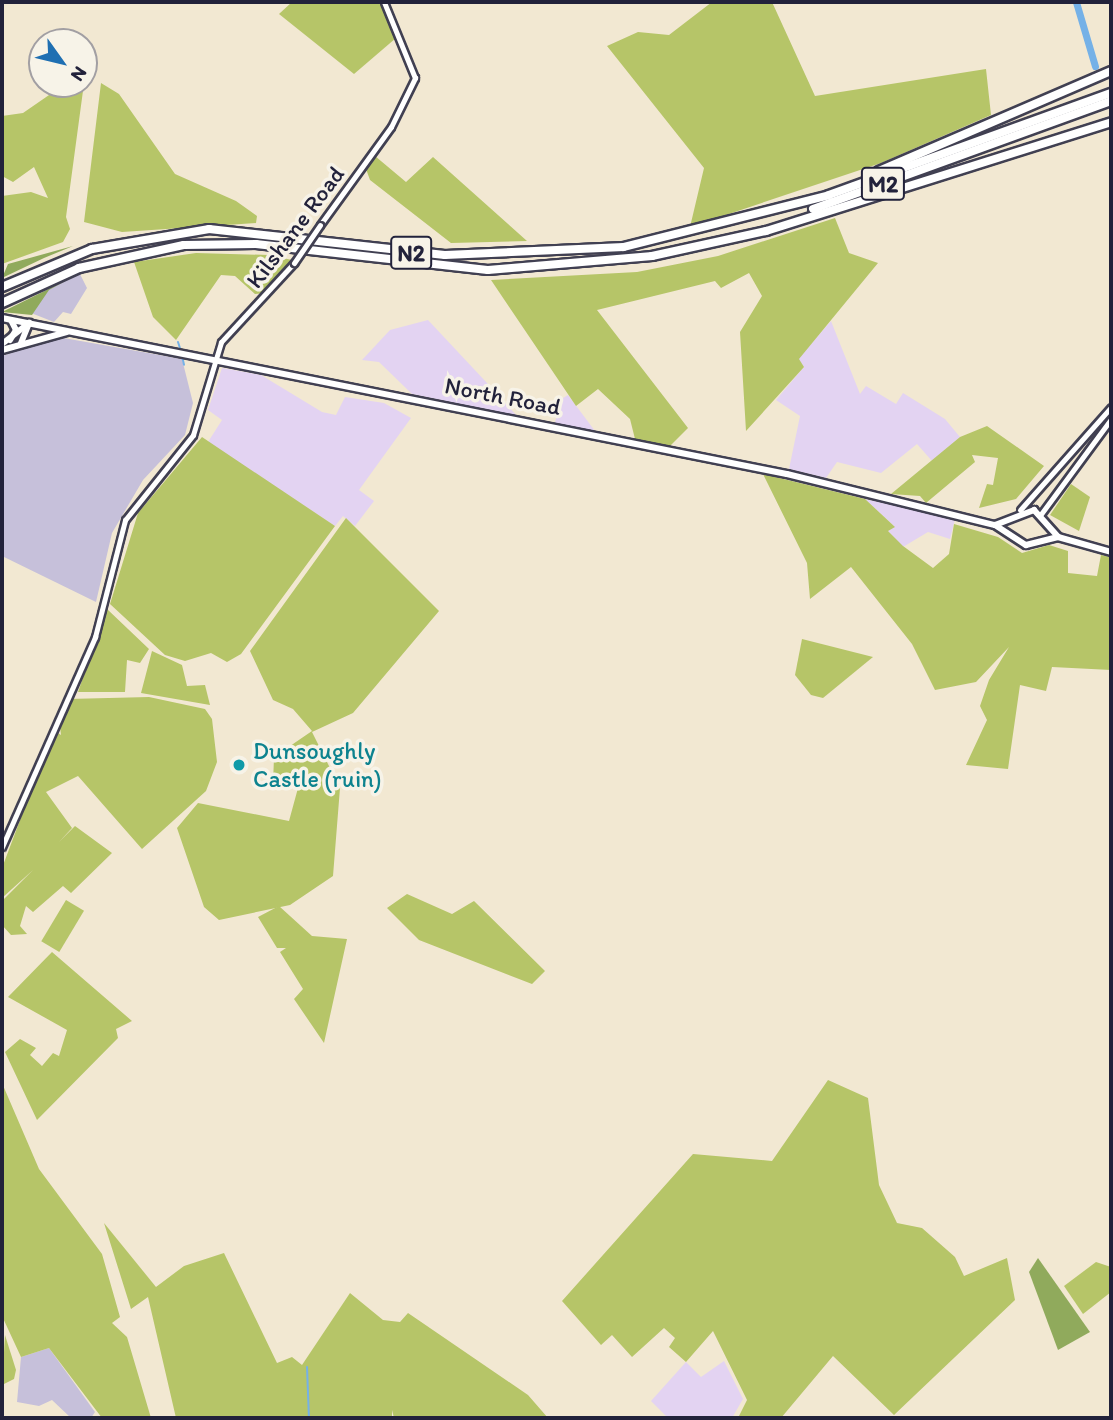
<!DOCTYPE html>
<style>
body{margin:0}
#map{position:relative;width:1113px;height:1420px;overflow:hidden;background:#f2e8d2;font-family:Itim,sans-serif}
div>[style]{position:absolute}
.built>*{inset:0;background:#e3d3f2}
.industrial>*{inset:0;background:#c6c0da}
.green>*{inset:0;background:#b6c568;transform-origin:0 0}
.forest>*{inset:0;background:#90aa5c}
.stream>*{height:2px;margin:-1px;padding:0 1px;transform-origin:1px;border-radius:1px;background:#75b1e7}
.river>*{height:7px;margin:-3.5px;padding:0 3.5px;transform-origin:3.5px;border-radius:3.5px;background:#75b1e7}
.roads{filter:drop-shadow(2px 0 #414052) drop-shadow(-2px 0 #414052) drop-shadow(0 2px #414052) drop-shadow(0 -2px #414052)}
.minor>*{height:5px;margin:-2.5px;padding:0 2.5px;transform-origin:2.5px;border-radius:2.5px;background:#fff}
.major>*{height:6px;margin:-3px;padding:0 3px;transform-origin:3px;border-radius:3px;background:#fff}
.highway>*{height:8px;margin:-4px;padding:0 4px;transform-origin:4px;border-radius:4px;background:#fff}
.bridges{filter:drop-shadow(2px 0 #414052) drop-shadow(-2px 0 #414052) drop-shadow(0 2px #414052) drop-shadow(0 -2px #414052)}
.minor-bridge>*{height:5px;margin:-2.5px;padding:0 2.5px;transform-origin:2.5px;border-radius:2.5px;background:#fff}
.dots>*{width:19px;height:19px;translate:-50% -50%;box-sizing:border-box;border:4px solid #f7f3e8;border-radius:50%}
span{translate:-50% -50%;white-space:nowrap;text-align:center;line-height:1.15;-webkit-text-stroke:7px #f7f3e8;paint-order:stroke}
.shield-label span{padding:2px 5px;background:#f7f3e8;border:2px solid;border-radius:5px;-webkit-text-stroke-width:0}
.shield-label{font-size:23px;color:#22223b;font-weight:700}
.street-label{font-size:24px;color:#22223b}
.culture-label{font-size:24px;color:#0d838f}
.left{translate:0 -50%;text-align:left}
.frame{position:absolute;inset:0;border:4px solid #22223b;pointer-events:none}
.north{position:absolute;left:28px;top:28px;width:70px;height:70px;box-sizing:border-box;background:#f7f3e8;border:2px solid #a29fa3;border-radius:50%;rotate:124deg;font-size:19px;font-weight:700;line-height:28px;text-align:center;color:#22223b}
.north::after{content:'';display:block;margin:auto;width:24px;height:32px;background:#1f6fb2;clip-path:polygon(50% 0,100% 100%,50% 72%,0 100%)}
</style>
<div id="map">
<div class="built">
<i style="clip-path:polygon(428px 320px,487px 383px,517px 416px,412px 394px,379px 362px,362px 360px,390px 330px)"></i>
<i style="clip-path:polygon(831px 321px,860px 394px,866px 386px,896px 404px,903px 393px,945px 419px,960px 437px,932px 461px,917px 444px,881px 473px,837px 462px,826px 478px,789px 469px,800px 416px,776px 400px,804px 367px,798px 359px)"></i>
<i style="clip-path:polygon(222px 368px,261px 375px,322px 412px,336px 415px,345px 397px,384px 403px,411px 418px,359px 490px,374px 501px,355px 526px,343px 516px,335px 526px,208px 442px,222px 420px,208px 410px)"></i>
<i style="clip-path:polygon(568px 395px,595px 431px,555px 423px,560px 400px)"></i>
<i style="clip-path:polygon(865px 499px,955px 519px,950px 539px,928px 532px,903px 547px,888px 531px,894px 526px)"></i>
<i style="clip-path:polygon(724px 1361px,743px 1399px,732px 1418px,668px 1418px,651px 1401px,686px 1362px,701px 1377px)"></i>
</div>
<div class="industrial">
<i style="clip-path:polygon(80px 274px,87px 288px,71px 314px,63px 312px,54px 322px,31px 313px,45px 288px)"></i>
<i style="clip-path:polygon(58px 337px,182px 359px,193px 403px,185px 435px,143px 480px,112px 533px,96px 602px,2px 556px,2px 356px)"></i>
<i style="clip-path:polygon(49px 1348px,95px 1412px,91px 1418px,71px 1418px,52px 1400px,39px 1406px,17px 1402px,21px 1357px)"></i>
</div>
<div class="green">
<i style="clip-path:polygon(292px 2px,381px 2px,396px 38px,354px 74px,279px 14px)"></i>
<i style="clip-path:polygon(712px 2px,772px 2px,815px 96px,986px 69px,991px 115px,881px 163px,690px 227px,704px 168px,607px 46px,638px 32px,669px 35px)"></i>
<i style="clip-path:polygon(85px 76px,66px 217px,70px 229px,63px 242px,2px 264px,2px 196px,31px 192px,48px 198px,34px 167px,13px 182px,2px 176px,2px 116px,23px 113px,65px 84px,84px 84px)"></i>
<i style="clip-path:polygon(101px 83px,119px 94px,175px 174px,236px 201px,257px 216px,256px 223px,122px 232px,84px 222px)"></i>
<i style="clip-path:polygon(375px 156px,406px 182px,433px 157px,527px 241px,451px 243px,370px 180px,366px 169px)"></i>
<i style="clip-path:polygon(835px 218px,849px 253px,878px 263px,799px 359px,804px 367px,746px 431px,740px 332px,762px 296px,749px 273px,721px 288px,715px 281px,597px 310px,688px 428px,670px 446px,635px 439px,630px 419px,598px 389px,576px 406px,491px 280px,637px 272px,718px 256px)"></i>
<i style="clip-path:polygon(196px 253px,269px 255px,292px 260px,267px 293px,255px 294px,235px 276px,221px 275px,176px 340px,153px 317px,134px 262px)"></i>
<i style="clip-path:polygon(987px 426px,1044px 466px,1016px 499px,979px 508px,987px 484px,993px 485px,998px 458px,972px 455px,975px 462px,926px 503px,920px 496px,891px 494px,960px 437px)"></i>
<i style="clip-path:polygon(202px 437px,335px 526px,241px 654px,227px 662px,211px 653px,185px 661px,165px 655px,110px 604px,138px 513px)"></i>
<i style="clip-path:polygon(763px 474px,865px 499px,895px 527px,888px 531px,903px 546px,933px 568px,949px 554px,954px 524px,998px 537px,1022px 553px,1049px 545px,1068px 551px,1068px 573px,1097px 576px,1101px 555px,1111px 557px,1111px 670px,1052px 667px,1046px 691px,1020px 685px,1008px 769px,966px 765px,987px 720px,980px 706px,989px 680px,1009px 647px,976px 682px,935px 690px,912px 644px,851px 567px,810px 599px,807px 563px)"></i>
<i style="clip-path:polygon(1071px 484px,1090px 497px,1079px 531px,1050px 515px)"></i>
<i style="clip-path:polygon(346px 518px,439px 611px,353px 713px,312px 732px,340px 788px,333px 876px,290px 905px,219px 920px,204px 907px,177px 828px,198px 803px,289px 821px,298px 788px,273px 784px,274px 757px,312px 731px,293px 709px,273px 700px,250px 651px)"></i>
<i style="clip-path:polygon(107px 609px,149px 649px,140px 663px,127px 660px,125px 692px,78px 692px)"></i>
<i style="clip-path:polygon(802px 639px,873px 657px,823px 698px,811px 695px,795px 675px)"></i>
<i style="clip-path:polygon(152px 651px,182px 665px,187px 686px,205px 685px,210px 705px,141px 693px)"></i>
<i style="clip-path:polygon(149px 697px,205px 709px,212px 719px,217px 762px,206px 791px,142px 849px,78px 776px,46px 792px,72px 828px,59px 842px,75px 826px,112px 853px,71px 893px,63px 886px,33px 912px,26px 906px,20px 926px,27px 934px,11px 935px,2px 925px,2px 901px,33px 870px,2px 898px,2px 868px,54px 730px,61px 735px,59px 719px,68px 699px)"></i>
<i style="clip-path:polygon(407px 894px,452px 914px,474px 901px,545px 971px,532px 984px,419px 940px,387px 908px)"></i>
<i style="left:66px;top:900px;width:21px;height:48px;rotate:31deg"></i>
<i style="clip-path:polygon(279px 906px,312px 936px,347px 939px,324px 1043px,294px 999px,303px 989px,280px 952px,286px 948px,277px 948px,258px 917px)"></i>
<i style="clip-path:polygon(52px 952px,132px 1021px,116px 1029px,118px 1038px,37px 1120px,5px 1052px,20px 1039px,36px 1048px,30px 1055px,42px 1066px,53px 1053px,59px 1056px,67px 1030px,8px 997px)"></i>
<i style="clip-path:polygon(828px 1080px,868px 1098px,879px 1185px,897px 1223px,922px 1228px,955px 1257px,964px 1276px,1007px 1258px,1015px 1300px,894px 1415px,833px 1356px,781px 1418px,738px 1418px,747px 1400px,713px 1331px,686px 1362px,669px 1347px,675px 1338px,664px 1328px,632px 1357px,612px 1335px,601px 1345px,562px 1301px,693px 1154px,772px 1161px)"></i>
<i style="clip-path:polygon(2px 1083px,39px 1169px,102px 1254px,120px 1317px,112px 1323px,127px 1337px,151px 1418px,102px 1418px,49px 1348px,21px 1357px,2px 1316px)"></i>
<i style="clip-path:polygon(104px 1223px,156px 1287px,184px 1266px,224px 1253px,277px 1363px,292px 1357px,302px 1365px,350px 1293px,383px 1320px,400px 1322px,408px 1313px,528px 1395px,548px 1418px,394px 1418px,392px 1410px,392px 1418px,176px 1418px,148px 1297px,131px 1309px)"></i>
<i style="clip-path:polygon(1096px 1262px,1111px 1267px,1111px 1292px,1083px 1314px,1064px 1286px)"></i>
<i style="clip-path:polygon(5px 1335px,16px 1370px,14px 1379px,2px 1385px)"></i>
</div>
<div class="forest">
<i style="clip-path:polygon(73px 246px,44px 258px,2px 278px,8px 264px)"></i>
<i style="clip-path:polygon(69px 279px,49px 290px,32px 315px,2px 312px)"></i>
<i style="clip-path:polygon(1038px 1258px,1090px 1332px,1058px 1350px,1029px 1272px)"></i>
</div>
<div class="stream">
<i style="left:178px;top:342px;width:9px;rotate:72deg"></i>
<i style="left:182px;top:356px;width:9px;rotate:77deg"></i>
<i style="left:307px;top:1367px;width:51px;rotate:87.8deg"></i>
</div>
<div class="river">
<i style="left:1076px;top:2px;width:67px;rotate:73.5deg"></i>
</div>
<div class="roads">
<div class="minor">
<i style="left:320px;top:225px;width:121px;rotate:-54.1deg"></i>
<i style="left:391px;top:127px;width:55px;rotate:-63.9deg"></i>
<i style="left:415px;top:78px;width:82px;rotate:-112.2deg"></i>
<i style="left:1020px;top:510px;width:137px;rotate:-48.5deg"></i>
<i style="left:1041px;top:514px;width:118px;rotate:-53.6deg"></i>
<i style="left:2px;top:847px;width:230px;rotate:-66.1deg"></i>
<i style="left:95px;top:637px;width:121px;rotate:-75.6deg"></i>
<i style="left:125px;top:520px;width:109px;rotate:-51.3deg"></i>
<i style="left:193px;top:435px;width:97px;rotate:-73.2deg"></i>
<i style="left:221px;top:342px;width:108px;rotate:-47.3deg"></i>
</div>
<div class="major">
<i style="left:2px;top:318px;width:800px;rotate:11.24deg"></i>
<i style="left:787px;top:474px;width:214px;rotate:13.8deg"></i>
<i style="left:995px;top:525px;width:37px;rotate:33deg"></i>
<i style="left:1026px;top:545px;width:33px;rotate:-14deg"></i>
<i style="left:10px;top:340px;width:12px;rotate:-59deg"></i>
<i style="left:16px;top:330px;width:11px;rotate:-117deg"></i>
<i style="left:21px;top:343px;width:22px;rotate:-68deg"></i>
<i style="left:2px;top:344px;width:34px;rotate:-38deg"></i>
<i style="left:2px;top:350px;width:67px;rotate:-15.5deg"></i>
<i style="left:995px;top:525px;width:42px;rotate:-21deg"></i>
<i style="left:1034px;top:510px;width:36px;rotate:48deg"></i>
<i style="left:1058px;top:537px;width:55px;rotate:15.8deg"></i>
</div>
<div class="highway">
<i style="left:879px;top:171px;width:253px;rotate:-23.3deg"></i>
<i style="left:813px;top:209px;width:317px;rotate:-19.9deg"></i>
<i style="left:2px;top:287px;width:98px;rotate:-22.9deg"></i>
<i style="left:92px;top:249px;width:119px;rotate:-9.7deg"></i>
<i style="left:209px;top:229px;width:237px;rotate:6.3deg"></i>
<i style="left:445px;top:255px;width:179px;rotate:-2.6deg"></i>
<i style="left:624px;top:247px;width:211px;rotate:-14.2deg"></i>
<i style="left:829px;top:195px;width:300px;rotate:-19.9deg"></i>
<i style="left:2px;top:303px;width:85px;rotate:-24.4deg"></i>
<i style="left:79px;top:268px;width:107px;rotate:-12.4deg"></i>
<i style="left:184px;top:245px;width:72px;rotate:-0.8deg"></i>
<i style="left:256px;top:244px;width:233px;rotate:6.4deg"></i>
<i style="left:488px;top:270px;width:165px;rotate:-4.9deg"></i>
<i style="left:652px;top:256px;width:117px;rotate:-12.4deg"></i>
<i style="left:766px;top:231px;width:362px;rotate:-17.5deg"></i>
</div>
</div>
<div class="bridges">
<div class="minor-bridge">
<i style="left:294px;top:263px;width:46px;rotate:-55.6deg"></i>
</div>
</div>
<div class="dots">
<i style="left:239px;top:765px;background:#0f9aa8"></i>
</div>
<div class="shield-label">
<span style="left:883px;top:184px">M2</span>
<span style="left:411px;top:253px">N2</span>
</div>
<div class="street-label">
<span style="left:295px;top:227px;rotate:-53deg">Kilshane Road</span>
<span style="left:503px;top:396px;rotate:11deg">North Road</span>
</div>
<div class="culture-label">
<span class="left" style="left:253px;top:765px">Dunsoughly<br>Castle (ruin)</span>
</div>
<div class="frame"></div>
<div class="north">N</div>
</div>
